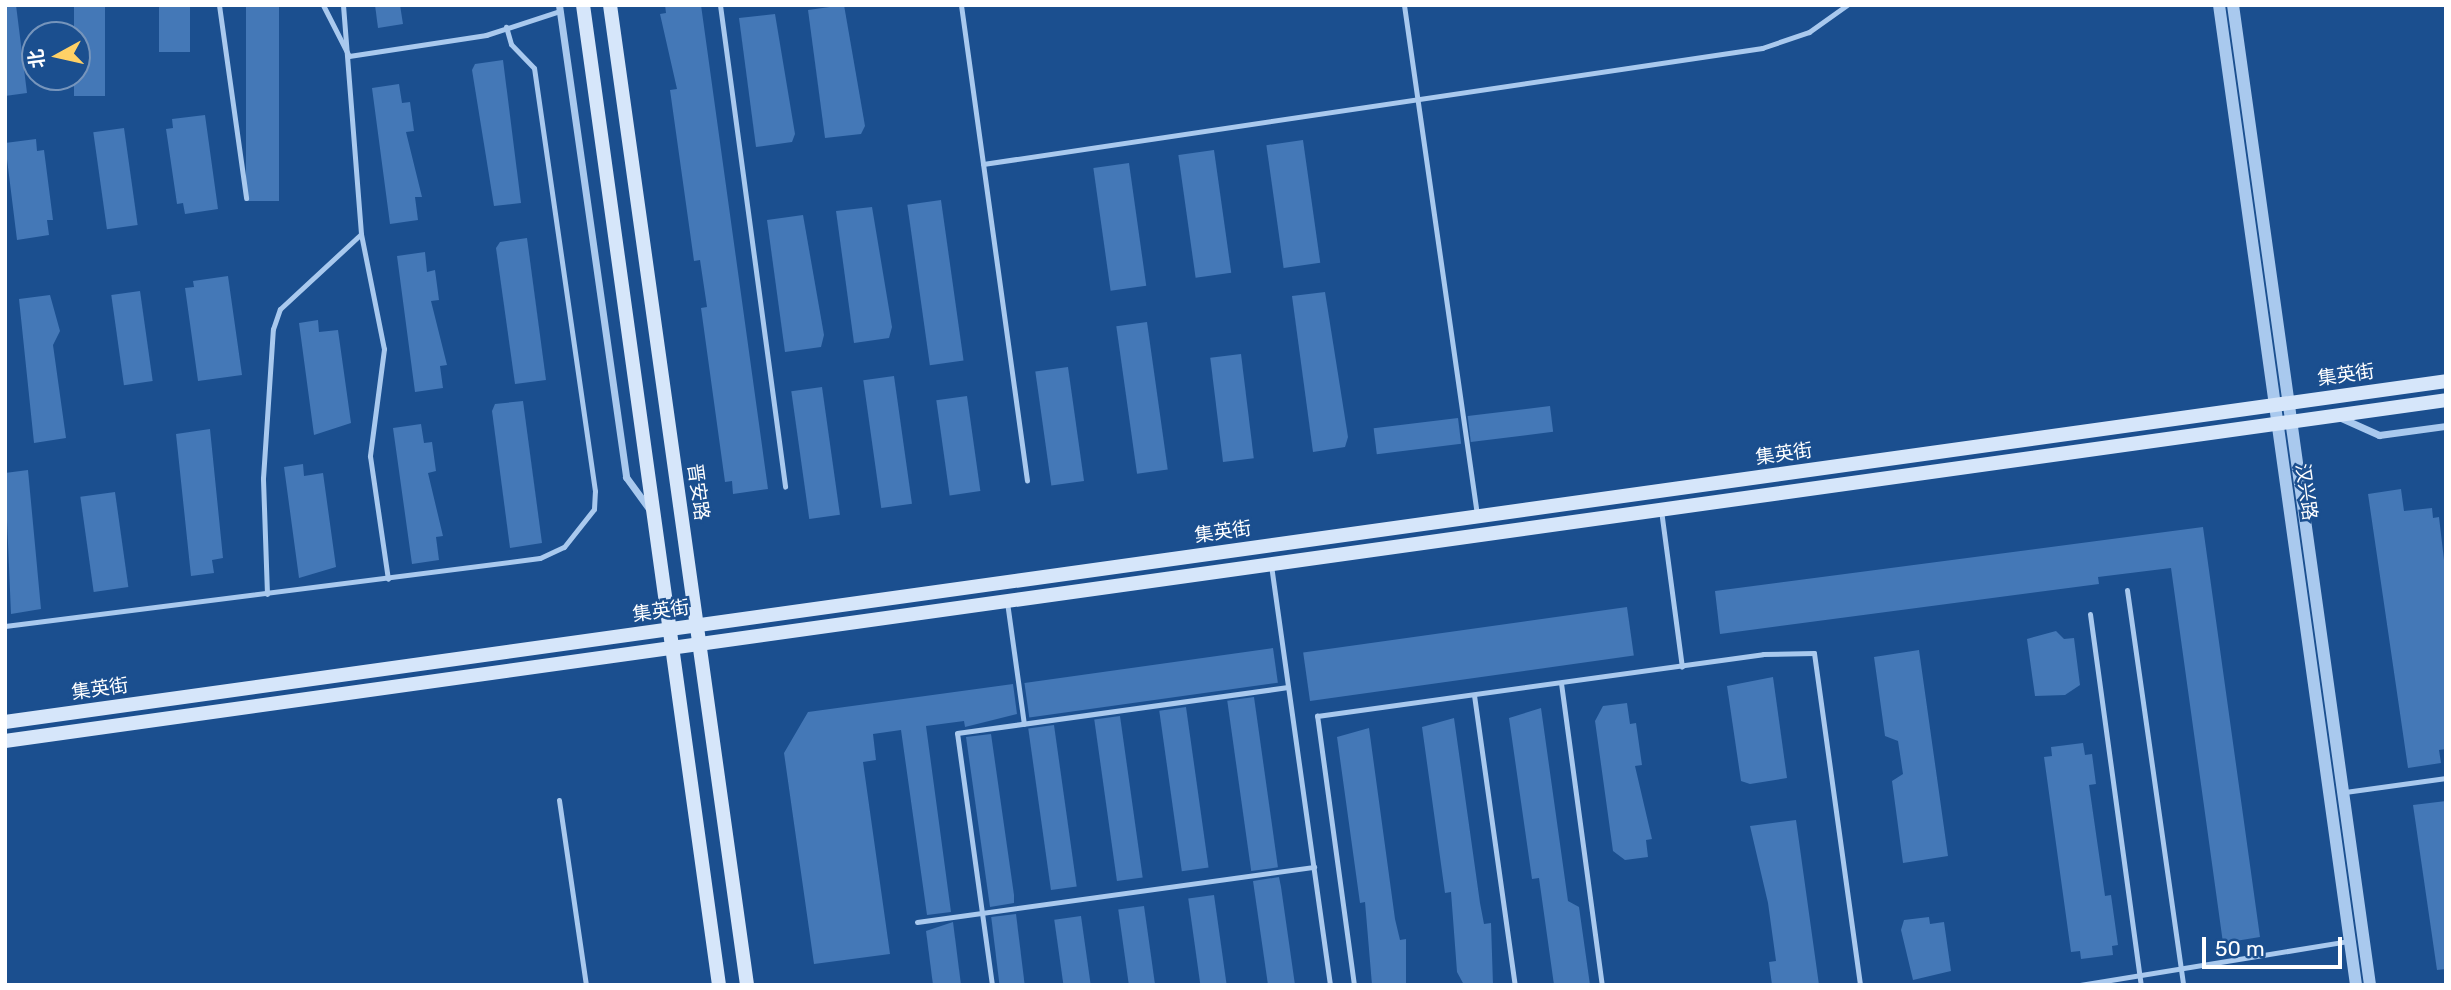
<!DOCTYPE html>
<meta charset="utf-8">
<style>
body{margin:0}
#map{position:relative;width:2451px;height:990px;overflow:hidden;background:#1b4f8f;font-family:Rubik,"Noto Sans SC",sans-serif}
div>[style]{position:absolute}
.building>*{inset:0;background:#4478b7;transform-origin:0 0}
.service>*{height:5px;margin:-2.5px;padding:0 2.5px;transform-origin:2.5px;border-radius:2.5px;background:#a9c9ee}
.minor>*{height:7px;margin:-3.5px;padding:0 3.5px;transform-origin:3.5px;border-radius:3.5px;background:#a9c9ee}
.tertiary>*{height:12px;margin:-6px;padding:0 6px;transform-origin:6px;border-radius:6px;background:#a9c9ee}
.secondary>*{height:14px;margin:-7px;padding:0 7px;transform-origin:7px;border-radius:7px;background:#d6e6fa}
span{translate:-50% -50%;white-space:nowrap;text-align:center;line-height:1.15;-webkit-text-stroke:5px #1b4f8f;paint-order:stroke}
.street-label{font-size:19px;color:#fff}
.frame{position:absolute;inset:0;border:7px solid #fff;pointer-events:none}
.north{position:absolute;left:21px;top:21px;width:70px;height:70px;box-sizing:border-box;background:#1b4f8f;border:2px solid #7695bc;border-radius:50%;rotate:262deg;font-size:19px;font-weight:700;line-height:28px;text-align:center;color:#fff}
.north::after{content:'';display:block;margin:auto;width:24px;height:32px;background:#ffd166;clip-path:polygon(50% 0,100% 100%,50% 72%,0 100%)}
.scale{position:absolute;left:2202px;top:937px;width:140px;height:32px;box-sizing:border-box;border:4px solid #fff;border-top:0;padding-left:9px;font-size:21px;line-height:24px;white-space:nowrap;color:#fff;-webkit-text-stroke:5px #1b4f8f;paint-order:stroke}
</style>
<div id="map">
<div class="building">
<i style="clip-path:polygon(5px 5px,16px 5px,27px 93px,5px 96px)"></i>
<i style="left:74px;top:5px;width:31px;height:91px"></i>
<i style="left:159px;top:5px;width:31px;height:47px"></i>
<i style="left:246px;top:5px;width:33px;height:196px"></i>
<i style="clip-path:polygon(375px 5px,400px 5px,403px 24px,378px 28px)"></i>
<i style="clip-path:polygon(665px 5px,701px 5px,768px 489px,733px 494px,732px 481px,725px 482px,701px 308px,707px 307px,700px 260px,694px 261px,670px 90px,677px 89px,660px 14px,666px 13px)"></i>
<i style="clip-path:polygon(844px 5px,865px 126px,861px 134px,825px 138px,808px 10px)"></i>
<i style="clip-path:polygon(775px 14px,795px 134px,792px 142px,756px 147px,739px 18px)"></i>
<i style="clip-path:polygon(503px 60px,521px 203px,494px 206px,472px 70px,475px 64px)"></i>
<i style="clip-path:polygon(399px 84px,402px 103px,410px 102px,414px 131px,406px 132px,422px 197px,415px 197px,418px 220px,390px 224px,372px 88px)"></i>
<i style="clip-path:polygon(205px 115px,218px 209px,185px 214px,183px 203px,177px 204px,166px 129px,173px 128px,172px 119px)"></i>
<i style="left:124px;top:128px;width:98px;height:31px;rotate:82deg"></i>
<i style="clip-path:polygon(36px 139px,37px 151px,44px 150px,53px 220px,47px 220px,49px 235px,17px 240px,5px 143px)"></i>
<i style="left:1303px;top:140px;width:124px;height:37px;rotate:82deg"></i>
<i style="left:1214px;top:150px;width:124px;height:36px;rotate:82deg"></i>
<i style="left:1129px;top:163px;width:124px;height:36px;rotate:82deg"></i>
<i style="left:941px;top:200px;width:162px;height:34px;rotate:82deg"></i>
<i style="clip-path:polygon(872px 207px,892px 327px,889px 338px,854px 343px,836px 211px)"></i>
<i style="clip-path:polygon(803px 215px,824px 335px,821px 347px,785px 352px,767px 220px)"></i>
<i style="clip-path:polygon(527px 238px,546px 380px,515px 384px,496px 248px,500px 242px)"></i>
<i style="clip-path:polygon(425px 252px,427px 272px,435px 270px,439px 300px,431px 301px,447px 365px,440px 366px,443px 388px,415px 392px,397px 256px)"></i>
<i style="clip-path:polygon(228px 276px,242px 375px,198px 381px,185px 288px,194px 287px,193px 281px)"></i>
<i style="left:140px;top:291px;width:91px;height:29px;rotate:82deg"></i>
<i style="clip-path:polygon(1325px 292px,1348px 437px,1345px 447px,1313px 452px,1292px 296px)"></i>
<i style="clip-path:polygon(50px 295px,60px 331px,53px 345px,66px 438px,34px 443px,19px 299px)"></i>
<i style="clip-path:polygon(318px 320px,319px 332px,338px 330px,351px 423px,314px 435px,299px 323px)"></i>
<i style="left:1147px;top:322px;width:149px;height:31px;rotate:82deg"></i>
<i style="left:1241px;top:354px;width:105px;height:31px;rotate:83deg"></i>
<i style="left:1068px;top:367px;width:115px;height:33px;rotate:82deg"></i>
<i style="left:894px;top:376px;width:129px;height:31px;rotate:82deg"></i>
<i style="left:822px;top:387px;width:129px;height:31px;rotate:82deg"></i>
<i style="left:967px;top:396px;width:96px;height:31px;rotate:82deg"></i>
<i style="clip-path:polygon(523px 401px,542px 543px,510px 548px,492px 411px,495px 404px)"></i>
<i style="left:1550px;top:406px;width:26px;height:83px;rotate:83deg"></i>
<i style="left:1458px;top:418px;width:26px;height:85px;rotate:83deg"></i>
<i style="clip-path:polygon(421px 424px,424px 443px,432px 442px,436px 471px,428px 473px,443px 536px,436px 537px,439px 560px,412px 564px,393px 428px)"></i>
<i style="clip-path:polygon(210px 429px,223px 558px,212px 560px,214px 573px,191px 576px,176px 434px)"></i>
<i style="clip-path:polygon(303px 464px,304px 476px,323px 473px,336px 567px,299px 578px,284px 467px)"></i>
<i style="clip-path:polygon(28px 470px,41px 609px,11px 614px,5px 473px)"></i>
<i style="clip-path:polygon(2401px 489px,2404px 511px,2432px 508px,2433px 518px,2439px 517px,2446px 577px,2446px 749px,2439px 750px,2441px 763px,2408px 768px,2368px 494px)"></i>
<i style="left:115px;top:492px;width:96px;height:35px;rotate:82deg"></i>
<i style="clip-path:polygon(2203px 527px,2260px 937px,2223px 943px,2171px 568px,2098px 577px,2099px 584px,1720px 634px,1715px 591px)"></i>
<i style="left:1627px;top:607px;width:49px;height:327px;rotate:82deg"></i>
<i style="clip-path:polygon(2056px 631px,2064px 639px,2074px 638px,2080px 685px,2065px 695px,2035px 696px,2027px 639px)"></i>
<i style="left:1273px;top:648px;width:35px;height:251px;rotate:82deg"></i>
<i style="clip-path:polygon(1919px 650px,1948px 856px,1903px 863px,1892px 781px,1903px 774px,1898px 741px,1885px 736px,1874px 657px)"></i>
<i style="clip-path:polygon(1773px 677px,1787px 778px,1750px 784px,1741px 781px,1727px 686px)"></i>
<i style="clip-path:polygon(1013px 684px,1017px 714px,965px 727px,964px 721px,926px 726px,951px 912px,927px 915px,901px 730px,873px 734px,876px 760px,863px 762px,890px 954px,814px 964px,784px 753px,808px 712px)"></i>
<i style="left:1254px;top:697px;width:172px;height:27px;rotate:82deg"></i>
<i style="clip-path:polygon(1627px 703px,1630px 724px,1636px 723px,1642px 765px,1635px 766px,1652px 839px,1646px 840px,1648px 857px,1625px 860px,1613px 851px,1595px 721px,1603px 706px)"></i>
<i style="left:1186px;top:707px;width:162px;height:27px;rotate:82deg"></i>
<i style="clip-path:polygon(1541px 708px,1568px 901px,1579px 907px,1590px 985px,1554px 985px,1539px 878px,1532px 879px,1509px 718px)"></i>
<i style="left:1120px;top:716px;width:163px;height:26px;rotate:82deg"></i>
<i style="clip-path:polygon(1454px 718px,1480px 903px,1484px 924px,1491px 923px,1493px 985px,1464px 985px,1457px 972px,1451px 892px,1445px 893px,1422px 727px)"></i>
<i style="left:1054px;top:725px;width:163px;height:26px;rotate:82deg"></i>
<i style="clip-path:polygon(1369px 728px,1395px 919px,1400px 940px,1406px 939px,1406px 985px,1372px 985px,1365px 902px,1360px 903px,1337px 737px)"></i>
<i style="clip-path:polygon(991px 734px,1014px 895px,1014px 903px,990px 907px,966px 737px)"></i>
<i style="clip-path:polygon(2083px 743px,2085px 755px,2092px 754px,2096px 784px,2089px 785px,2105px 896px,2111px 895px,2118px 945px,2112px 946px,2113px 955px,2081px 959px,2080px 951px,2071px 952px,2044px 757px,2052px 756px,2051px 747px)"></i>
<i style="clip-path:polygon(2446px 801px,2446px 969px,2437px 970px,2413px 805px)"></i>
<i style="clip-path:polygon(1796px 820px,1819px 985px,1772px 985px,1769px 962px,1776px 961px,1768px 903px,1750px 826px)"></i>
<i style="clip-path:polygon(1279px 877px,1281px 887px,1295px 985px,1268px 985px,1253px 881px)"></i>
<i style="left:1214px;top:895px;width:91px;height:26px;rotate:82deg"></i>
<i style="left:1144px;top:906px;width:80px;height:26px;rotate:82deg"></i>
<i style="left:1016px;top:914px;width:72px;height:25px;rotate:83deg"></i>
<i style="left:1081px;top:916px;width:70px;height:27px;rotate:82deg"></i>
<i style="clip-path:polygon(1929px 917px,1930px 924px,1944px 922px,1951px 971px,1913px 980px,1901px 930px,1904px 920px)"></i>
<i style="clip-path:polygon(953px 922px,961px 985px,933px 985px,926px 931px)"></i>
</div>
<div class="service">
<i style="left:219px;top:5px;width:195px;rotate:82deg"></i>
<i style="left:323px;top:5px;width:57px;rotate:63deg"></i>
<i style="left:349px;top:56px;width:139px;rotate:-8.7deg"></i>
<i style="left:486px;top:35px;width:78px;rotate:-18deg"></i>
<i style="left:343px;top:5px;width:230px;rotate:85.5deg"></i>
<i style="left:361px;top:234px;width:117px;rotate:78.7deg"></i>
<i style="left:384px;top:349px;width:108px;rotate:97.5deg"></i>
<i style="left:370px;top:456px;width:124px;rotate:81.7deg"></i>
<i style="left:720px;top:5px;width:486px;rotate:82.3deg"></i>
<i style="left:961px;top:5px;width:480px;rotate:82.1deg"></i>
<i style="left:1404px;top:5px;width:515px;rotate:81.85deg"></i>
<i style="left:983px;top:164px;width:788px;rotate:-8.47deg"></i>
<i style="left:1762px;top:48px;width:50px;rotate:-18.8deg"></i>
<i style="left:1809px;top:32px;width:47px;rotate:-35.4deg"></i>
<i style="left:1661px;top:510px;width:158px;rotate:82.4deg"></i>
<i style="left:1271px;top:565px;width:424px;rotate:82deg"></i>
<i style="left:2127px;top:590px;width:399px;rotate:81.9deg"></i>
<i style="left:267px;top:594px;width:116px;rotate:-92deg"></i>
<i style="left:263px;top:478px;width:149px;rotate:-86.2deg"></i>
<i style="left:273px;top:329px;width:21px;rotate:-71deg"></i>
<i style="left:280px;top:309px;width:110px;rotate:-42.8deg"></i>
<i style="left:1007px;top:602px;width:123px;rotate:82.1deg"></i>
<i style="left:2090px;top:614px;width:374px;rotate:82.2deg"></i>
<i style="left:5px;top:626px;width:539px;rotate:-7.24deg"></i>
<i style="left:540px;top:558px;width:26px;rotate:-25deg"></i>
<i style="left:564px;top:547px;width:48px;rotate:-51.7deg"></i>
<i style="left:594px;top:509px;width:18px;rotate:-87deg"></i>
<i style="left:595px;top:491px;width:427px;rotate:-98.2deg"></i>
<i style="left:534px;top:68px;width:33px;rotate:-134deg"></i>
<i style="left:511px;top:44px;width:18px;rotate:-106deg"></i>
<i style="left:1561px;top:683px;width:305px;rotate:82.3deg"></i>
<i style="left:1474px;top:695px;width:293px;rotate:82deg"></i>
<i style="left:2345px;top:792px;width:102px;rotate:-7.9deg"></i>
<i style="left:559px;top:800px;width:187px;rotate:81.7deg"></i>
<i style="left:917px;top:922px;width:401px;rotate:-7.9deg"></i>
<i style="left:992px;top:985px;width:254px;rotate:-97.9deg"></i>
<i style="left:957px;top:733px;width:334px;rotate:-7.9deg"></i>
<i style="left:1354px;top:985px;width:272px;rotate:-97.8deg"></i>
<i style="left:1317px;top:716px;width:450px;rotate:-7.9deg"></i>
<i style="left:1763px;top:654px;width:51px;rotate:-1.1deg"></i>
<i style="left:1814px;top:653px;width:335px;rotate:82.1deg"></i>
<i style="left:2080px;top:985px;width:273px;rotate:-9.3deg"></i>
</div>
<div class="minor">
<i style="left:559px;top:5px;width:477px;rotate:81.9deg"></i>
<i style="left:626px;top:477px;width:41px;rotate:54deg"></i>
<i style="left:2339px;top:417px;width:44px;rotate:24.2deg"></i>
<i style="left:2379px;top:435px;width:68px;rotate:-7.7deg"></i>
</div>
<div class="tertiary">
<i style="left:2219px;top:5px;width:990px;rotate:82.04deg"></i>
<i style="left:2233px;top:5px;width:990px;rotate:82.04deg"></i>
</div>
<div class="secondary">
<i style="left:583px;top:5px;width:989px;rotate:82.1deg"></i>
<i style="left:610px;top:5px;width:990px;rotate:82.04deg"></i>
<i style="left:5px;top:722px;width:2465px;rotate:-7.95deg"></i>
<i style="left:5px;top:741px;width:2465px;rotate:-7.95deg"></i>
</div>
<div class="street-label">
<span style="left:2346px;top:375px;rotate:-8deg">集英街</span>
<span style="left:1784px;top:454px;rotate:-8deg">集英街</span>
<span style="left:698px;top:492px;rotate:82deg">晋安路</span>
<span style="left:2306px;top:492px;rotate:82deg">汉兴路</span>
<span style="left:1223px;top:532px;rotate:-8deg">集英街</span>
<span style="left:661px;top:611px;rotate:-8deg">集英街</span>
<span style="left:100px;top:689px;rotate:-8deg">集英街</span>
</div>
<div class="frame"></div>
<div class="north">北</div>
<div class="scale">50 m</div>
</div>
